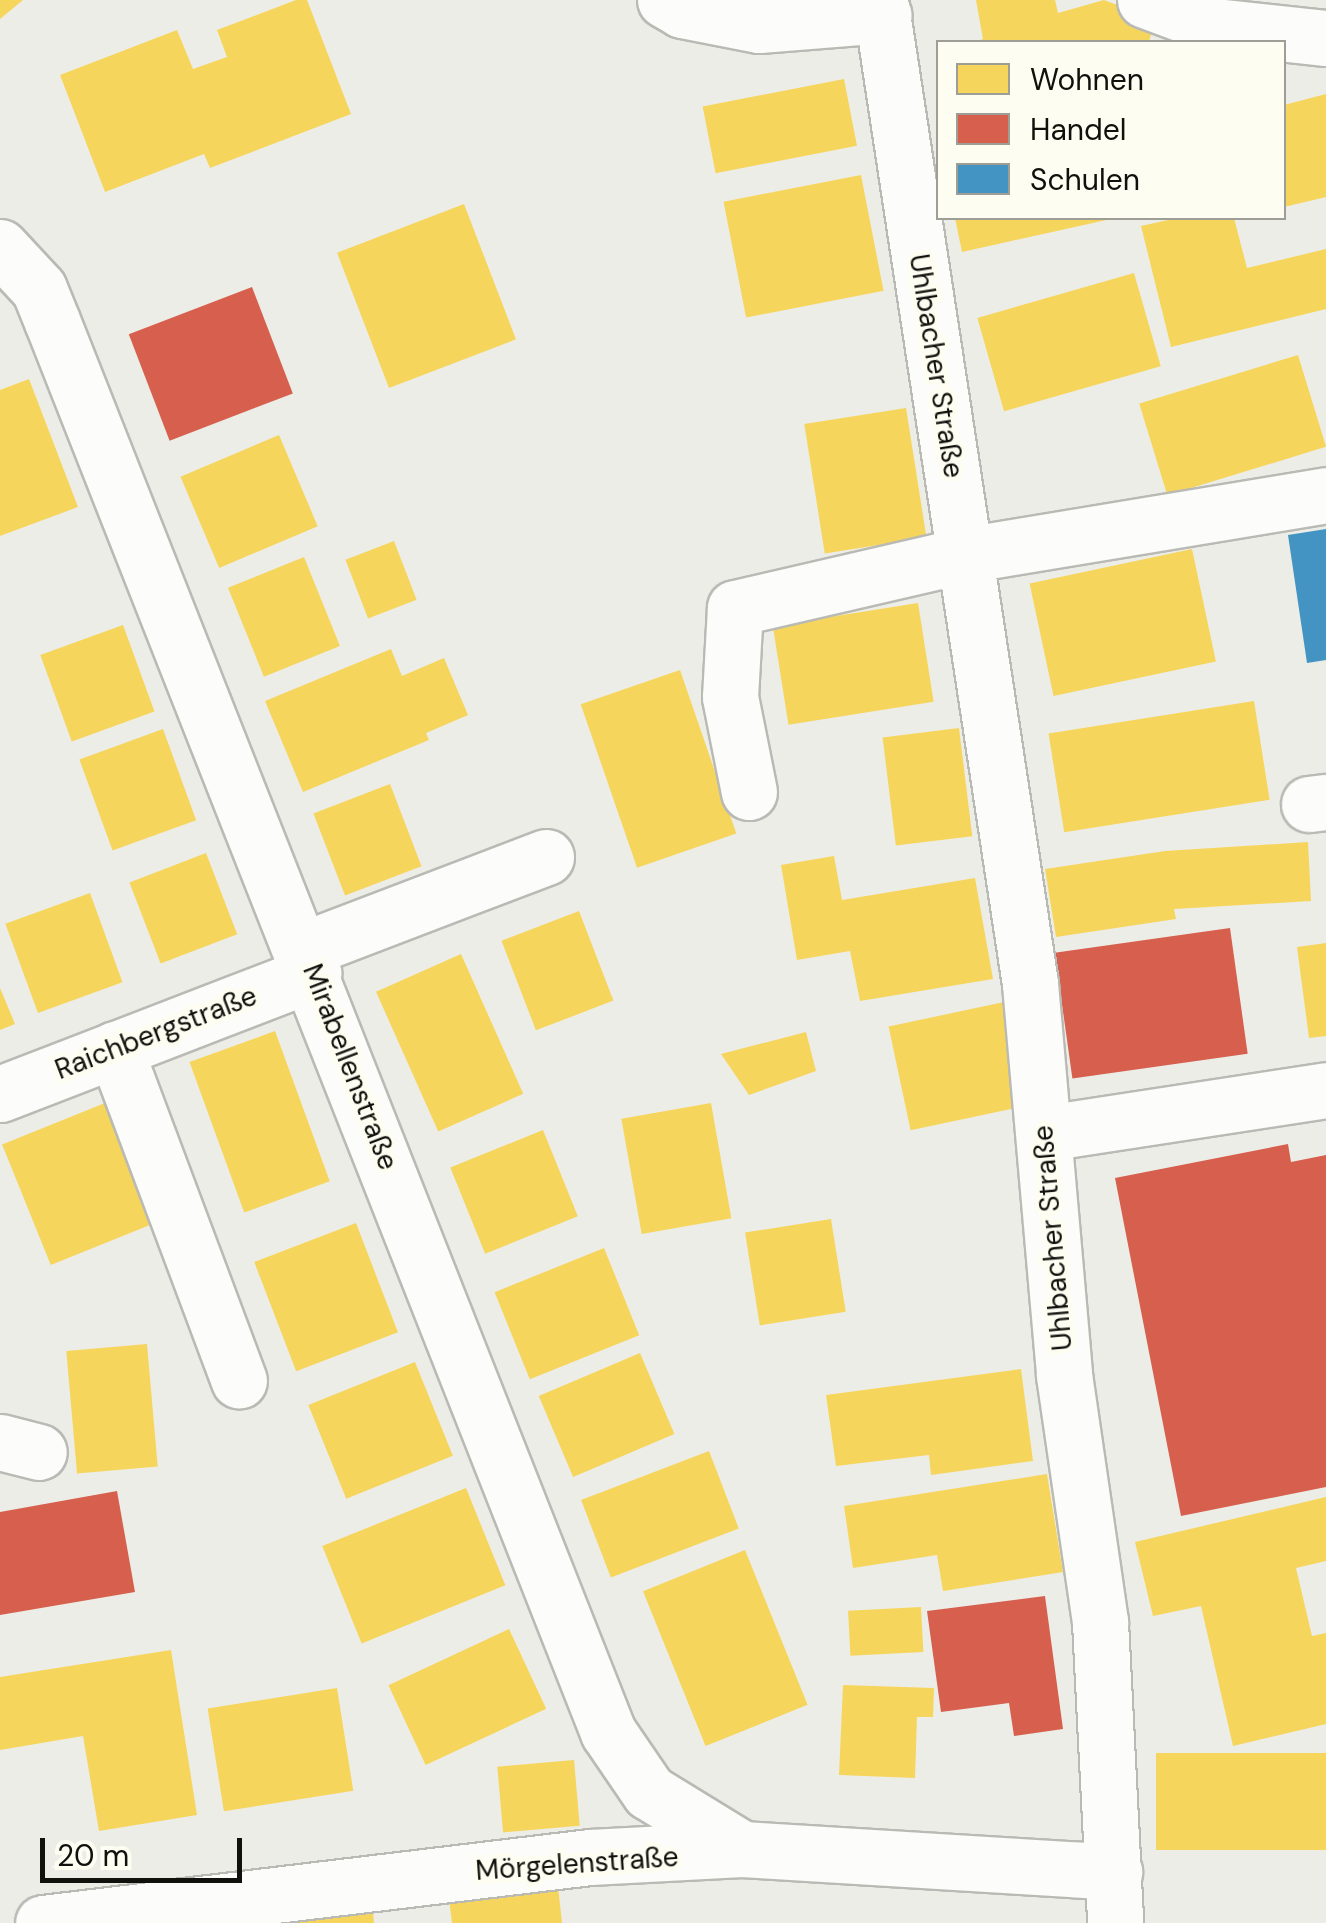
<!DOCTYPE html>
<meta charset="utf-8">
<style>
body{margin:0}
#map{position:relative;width:1326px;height:1923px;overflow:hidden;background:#edede7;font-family:"DM Sans",sans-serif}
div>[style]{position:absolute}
.homes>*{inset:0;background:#f6d55c;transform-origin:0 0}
.shops>*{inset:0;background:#d6604d;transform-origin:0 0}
.schools>*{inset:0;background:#4393c3}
.roads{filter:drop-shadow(2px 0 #babab5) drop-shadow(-2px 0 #babab5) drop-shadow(0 2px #babab5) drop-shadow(0 -2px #babab5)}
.minor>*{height:55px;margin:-27.5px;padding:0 27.5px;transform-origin:27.5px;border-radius:27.5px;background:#fcfcfb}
span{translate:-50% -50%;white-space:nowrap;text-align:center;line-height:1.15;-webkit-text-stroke:10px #fdfdf2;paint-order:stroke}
.street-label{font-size:28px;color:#10100c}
.legend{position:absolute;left:936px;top:40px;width:350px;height:180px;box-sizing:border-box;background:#fdfdf2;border:2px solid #9e9e96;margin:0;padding:12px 18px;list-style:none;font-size:30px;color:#10100c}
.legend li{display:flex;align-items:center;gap:20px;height:50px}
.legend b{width:50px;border:2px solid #9e9e96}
.scale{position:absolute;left:40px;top:1838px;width:202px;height:45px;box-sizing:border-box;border:5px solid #10100c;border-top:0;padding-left:12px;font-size:30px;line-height:35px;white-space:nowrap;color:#10100c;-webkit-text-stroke:8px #fdfdf2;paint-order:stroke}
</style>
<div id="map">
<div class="homes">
<i style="clip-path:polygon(0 0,23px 0,0 19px)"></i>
<i style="clip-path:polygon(296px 0,307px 0,351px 114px,210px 168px,204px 154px,105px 192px,60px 75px,177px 30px,193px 69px,227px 57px,217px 30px)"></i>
<i style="clip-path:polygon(976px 0,1055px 0,1058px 13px,1104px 0,1155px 19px,1149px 42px,974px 42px,983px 39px)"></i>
<i style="left:844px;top:79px;width:68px;height:144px;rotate:79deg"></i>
<i style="clip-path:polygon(1326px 94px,1326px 197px,1284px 207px,1284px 105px)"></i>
<i style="left:861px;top:175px;width:118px;height:140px;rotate:79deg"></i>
<i style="left:464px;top:204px;width:145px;height:136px;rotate:69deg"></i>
<i style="clip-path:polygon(955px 218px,1111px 218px,1111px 219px,962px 252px)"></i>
<i style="clip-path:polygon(1177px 218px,1234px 218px,1247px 268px,1326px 249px,1326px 309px,1171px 347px,1141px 226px)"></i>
<i style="left:1134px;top:273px;width:97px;height:163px;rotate:74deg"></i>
<i style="left:1298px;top:355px;width:96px;height:166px;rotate:73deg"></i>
<i style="clip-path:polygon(29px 379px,78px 507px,0 536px,0 390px)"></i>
<i style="left:906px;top:408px;width:131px;height:103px;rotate:81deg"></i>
<i style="left:279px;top:435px;width:99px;height:107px;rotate:67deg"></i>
<i style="left:394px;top:541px;width:63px;height:52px;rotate:69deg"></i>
<i style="left:1192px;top:549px;width:115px;height:166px;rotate:78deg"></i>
<i style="left:304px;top:557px;width:96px;height:82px;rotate:68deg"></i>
<i style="left:918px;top:603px;width:100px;height:147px;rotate:81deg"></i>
<i style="left:123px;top:625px;width:92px;height:88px;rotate:70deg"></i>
<i style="clip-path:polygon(391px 649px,402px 676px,444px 658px,468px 715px,426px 733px,429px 740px,303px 792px,265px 701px)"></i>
<i style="left:680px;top:670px;width:173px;height:105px;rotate:71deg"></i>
<i style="left:1254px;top:701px;width:100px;height:208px;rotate:81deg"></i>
<i style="left:959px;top:728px;width:109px;height:77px;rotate:83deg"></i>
<i style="left:163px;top:729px;width:97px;height:89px;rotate:70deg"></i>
<i style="left:390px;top:784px;width:88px;height:82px;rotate:69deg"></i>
<i style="clip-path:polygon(1308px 842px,1311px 901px,1174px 909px,1176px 919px,1056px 937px,1045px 869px,1165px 851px)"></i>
<i style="left:206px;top:853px;width:87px;height:82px;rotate:69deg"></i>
<i style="clip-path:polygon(834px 856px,842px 900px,975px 878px,993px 979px,860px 1001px,850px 951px,797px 960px,781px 865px)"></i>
<i style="left:90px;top:893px;width:95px;height:90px;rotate:70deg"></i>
<i style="left:579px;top:911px;width:96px;height:83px;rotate:69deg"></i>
<i style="clip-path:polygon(1326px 943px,1326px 1036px,1309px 1038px,1297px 947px)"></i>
<i style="left:461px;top:954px;width:153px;height:93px;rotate:66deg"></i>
<i style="clip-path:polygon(0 988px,15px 1024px,0 1030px)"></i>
<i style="left:1004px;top:1002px;width:106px;height:118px;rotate:78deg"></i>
<i style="left:275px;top:1031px;width:160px;height:91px;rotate:70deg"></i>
<i style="clip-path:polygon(806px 1032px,816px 1071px,749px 1095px,721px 1054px)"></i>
<i style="left:105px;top:1103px;width:130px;height:111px;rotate:68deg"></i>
<i style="left:711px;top:1103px;width:117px;height:91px;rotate:80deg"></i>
<i style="left:543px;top:1130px;width:93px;height:100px;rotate:68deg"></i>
<i style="left:831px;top:1219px;width:94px;height:87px;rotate:81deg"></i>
<i style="left:356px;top:1223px;width:117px;height:109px;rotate:69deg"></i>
<i style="left:604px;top:1248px;width:94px;height:118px;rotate:68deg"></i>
<i style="left:147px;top:1344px;width:123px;height:81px;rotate:85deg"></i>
<i style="left:640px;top:1353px;width:88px;height:110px;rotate:67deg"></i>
<i style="left:415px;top:1362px;width:101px;height:115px;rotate:68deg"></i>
<i style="clip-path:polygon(1021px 1369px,1033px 1461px,931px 1475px,929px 1455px,836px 1466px,826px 1395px)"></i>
<i style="left:709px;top:1451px;width:83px;height:137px;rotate:69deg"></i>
<i style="clip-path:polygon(1047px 1474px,1063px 1572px,943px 1591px,937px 1555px,853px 1568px,844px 1506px)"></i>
<i style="left:466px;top:1488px;width:105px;height:155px;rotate:68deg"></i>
<i style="clip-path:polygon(1326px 1497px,1326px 1561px,1296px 1568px,1312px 1636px,1326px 1633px,1326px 1724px,1233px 1746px,1201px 1606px,1153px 1616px,1135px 1542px)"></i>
<i style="left:745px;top:1550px;width:167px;height:110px;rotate:68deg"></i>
<i style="left:921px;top:1607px;width:45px;height:73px;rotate:87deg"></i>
<i style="left:509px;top:1629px;width:88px;height:133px;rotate:65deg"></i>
<i style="clip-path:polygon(171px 1650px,197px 1815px,99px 1831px,83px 1736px,0 1750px,0 1677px)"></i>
<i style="clip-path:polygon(843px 1685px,934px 1688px,933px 1717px,917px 1717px,915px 1778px,839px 1775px)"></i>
<i style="left:337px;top:1688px;width:104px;height:131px;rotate:81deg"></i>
<i style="left:1326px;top:1753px;width:97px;height:170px;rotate:90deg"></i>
<i style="left:574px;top:1760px;width:66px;height:77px;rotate:85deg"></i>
<i style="clip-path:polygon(558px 1886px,562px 1923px,452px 1923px,449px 1899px)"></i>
<i style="clip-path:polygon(372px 1904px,374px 1923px,255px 1923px)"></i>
</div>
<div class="shops">
<i style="left:252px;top:287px;width:114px;height:132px;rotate:69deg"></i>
<i style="left:1230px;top:928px;width:127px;height:177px;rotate:82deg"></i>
<i style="clip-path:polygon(1288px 1144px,1291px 1162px,1326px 1155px,1326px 1487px,1181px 1516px,1115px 1178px)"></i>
<i style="clip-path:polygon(117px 1491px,135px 1592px,0 1615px,0 1512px)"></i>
<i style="clip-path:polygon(1045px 1596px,1063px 1729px,1014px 1736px,1009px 1703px,941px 1712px,927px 1611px)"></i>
</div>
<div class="schools">
<i style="clip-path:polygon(1326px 529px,1326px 660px,1307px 663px,1288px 535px)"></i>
</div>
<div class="roads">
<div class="minor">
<i style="left:665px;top:0;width:20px;rotate:30deg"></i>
<i style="left:682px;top:10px;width:78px;rotate:11deg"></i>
<i style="left:759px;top:25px;width:125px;rotate:-4.6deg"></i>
<i style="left:880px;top:0;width:995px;rotate:81.33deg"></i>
<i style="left:1030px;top:984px;width:392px;rotate:85deg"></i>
<i style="left:1064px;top:1375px;width:250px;rotate:81.7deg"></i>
<i style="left:1100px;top:1622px;width:301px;rotate:87.1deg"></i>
<i style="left:1145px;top:0;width:75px;rotate:20.4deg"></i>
<i style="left:1215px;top:26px;width:112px;rotate:6.2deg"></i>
<i style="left:0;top:247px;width:57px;rotate:47.1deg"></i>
<i style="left:39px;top:289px;width:35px;rotate:68deg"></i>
<i style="left:52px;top:321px;width:1517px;rotate:68.49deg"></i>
<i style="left:608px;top:1732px;width:73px;rotate:55.7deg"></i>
<i style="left:649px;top:1792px;width:109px;rotate:31.5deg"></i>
<i style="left:749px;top:792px;width:97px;rotate:-101.3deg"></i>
<i style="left:730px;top:697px;width:89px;rotate:-86.8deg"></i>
<i style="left:735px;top:608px;width:236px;rotate:-13deg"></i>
<i style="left:965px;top:555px;width:366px;rotate:-9.4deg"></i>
<i style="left:1309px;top:804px;width:17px;rotate:-7deg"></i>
<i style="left:305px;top:949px;width:258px;rotate:-20.9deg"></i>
<i style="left:115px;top:1049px;width:354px;rotate:69.5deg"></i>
<i style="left:0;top:1094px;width:336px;rotate:-21.1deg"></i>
<i style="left:1046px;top:1133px;width:283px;rotate:-8.7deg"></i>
<i style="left:0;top:1442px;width:40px;rotate:14.4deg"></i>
<i style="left:43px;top:1923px;width:551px;rotate:-6.88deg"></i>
<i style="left:590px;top:1857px;width:152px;rotate:-3deg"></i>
<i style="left:742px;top:1849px;width:373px;rotate:3.5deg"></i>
</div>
</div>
<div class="street-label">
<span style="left:936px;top:366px;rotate:81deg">Uhlbacher Straße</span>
<span style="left:156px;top:1033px;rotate:-21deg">Raichbergstraße</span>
<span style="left:350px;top:1067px;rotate:69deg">Mirabellenstraße</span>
<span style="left:1053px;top:1238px;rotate:-95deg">Uhlbacher Straße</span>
<span style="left:577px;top:1864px;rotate:-4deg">Mörgelenstraße</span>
</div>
<ul class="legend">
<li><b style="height:28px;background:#f6d55c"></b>Wohnen</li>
<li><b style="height:28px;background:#d6604d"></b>Handel</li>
<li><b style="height:28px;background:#4393c3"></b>Schulen</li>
</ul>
<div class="scale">20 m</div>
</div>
